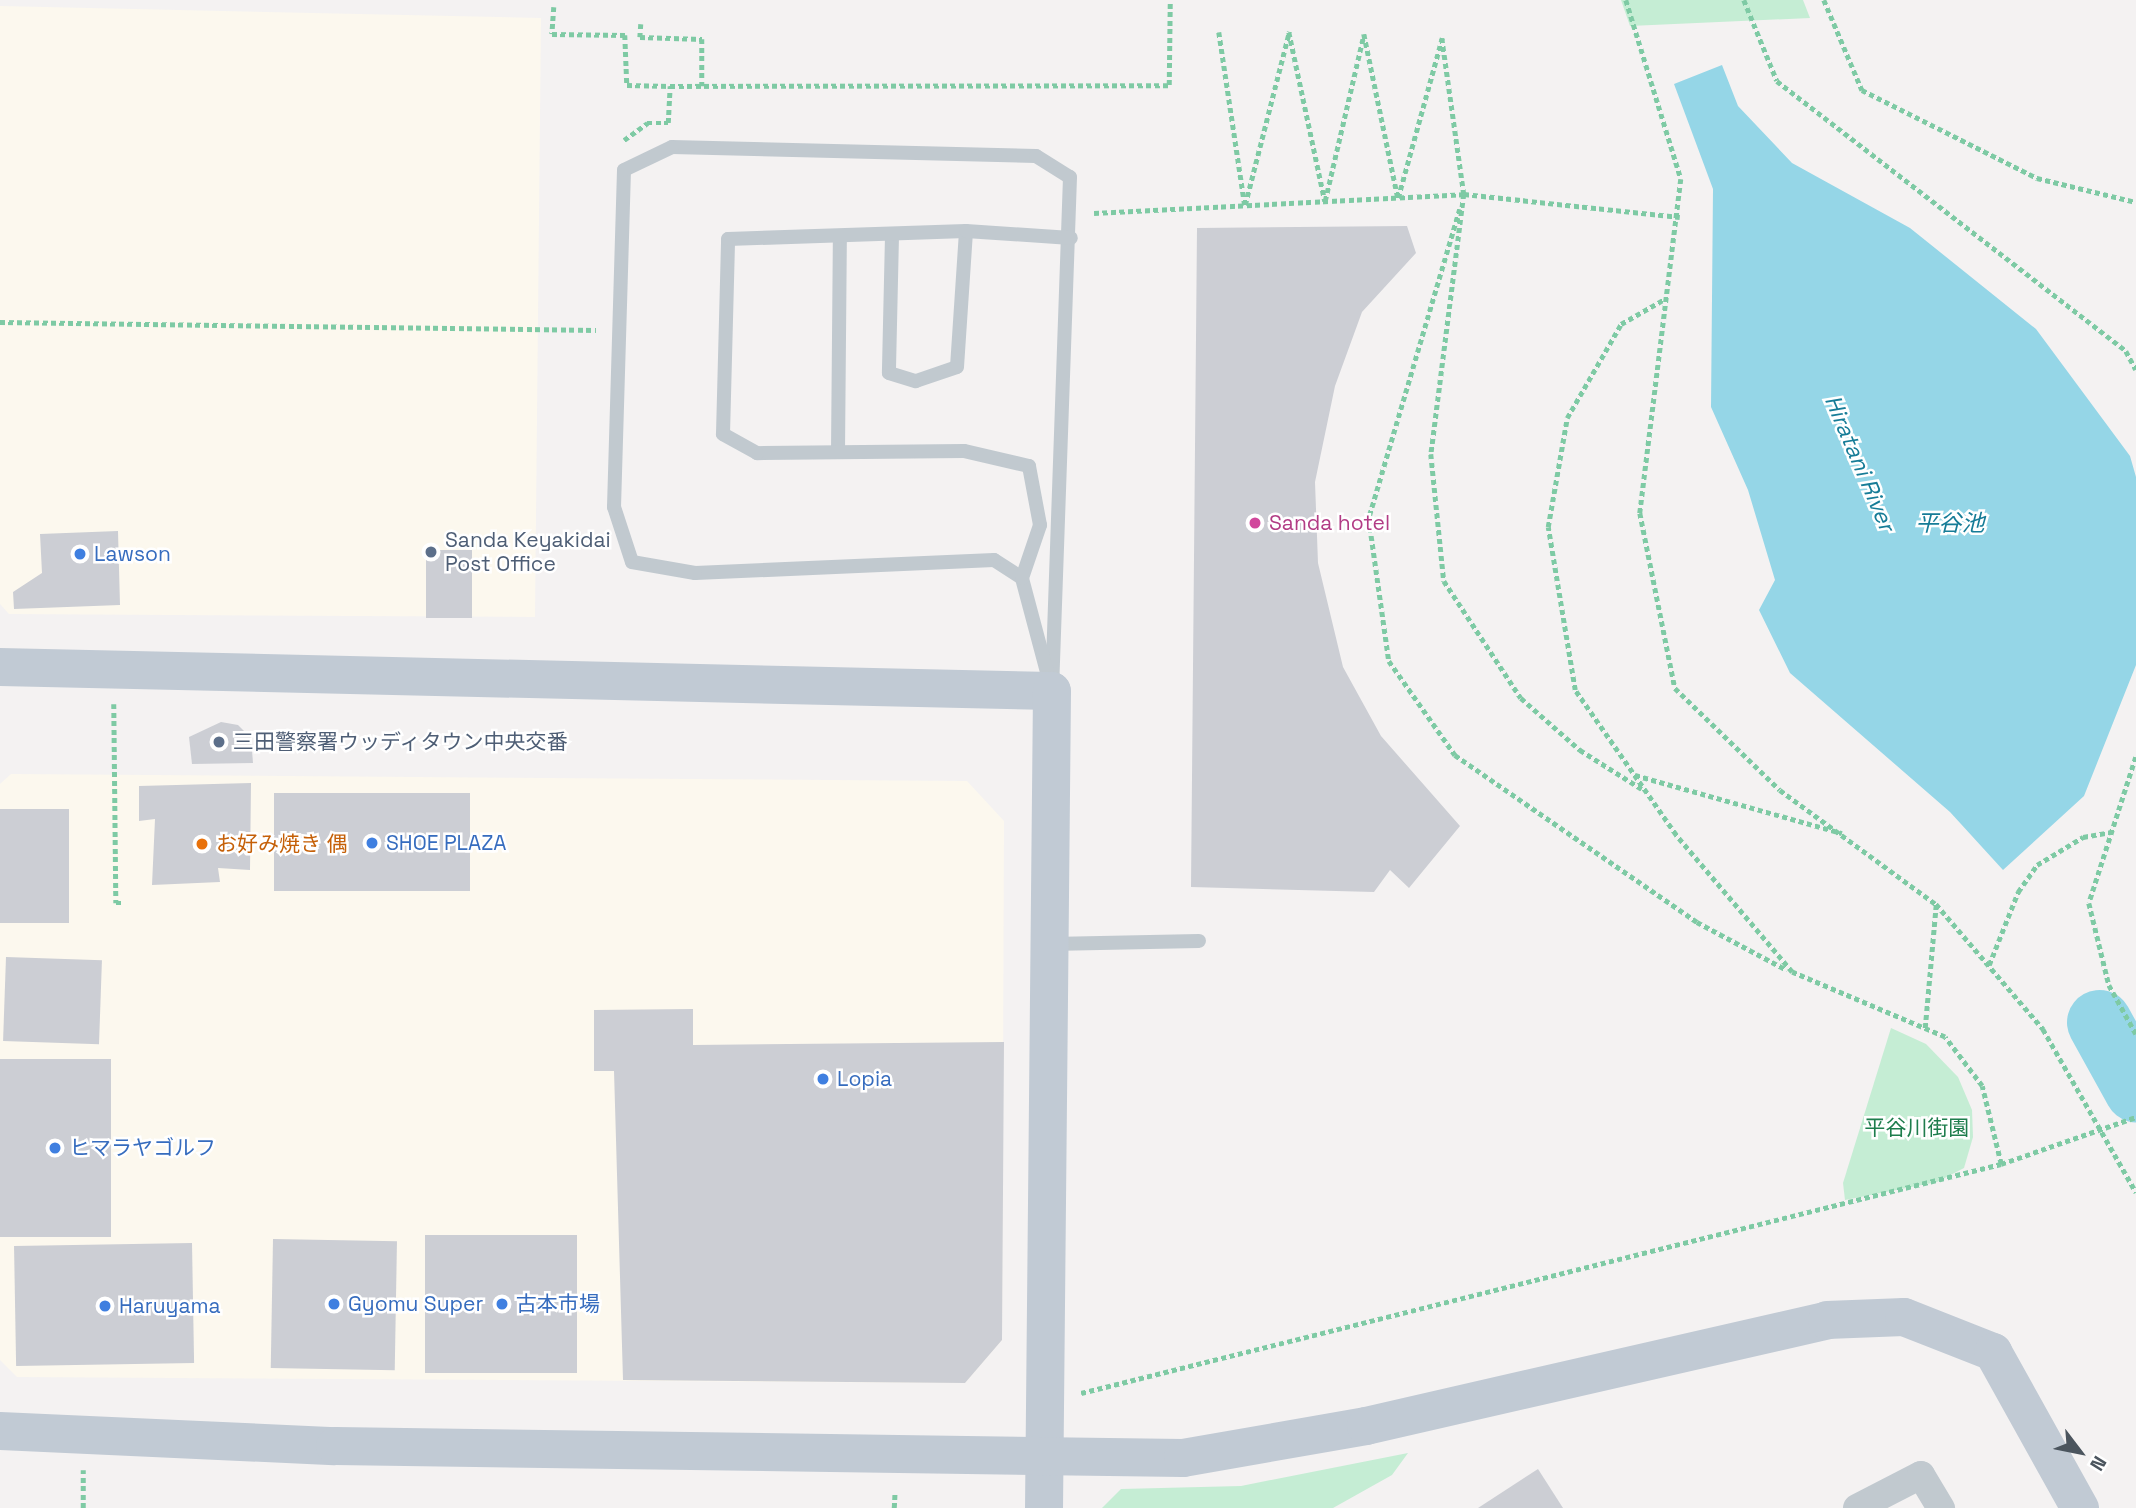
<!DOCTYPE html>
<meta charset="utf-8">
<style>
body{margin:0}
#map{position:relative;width:2136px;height:1508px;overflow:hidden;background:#f4f2f2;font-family:"Space Grotesk","Noto Sans JP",sans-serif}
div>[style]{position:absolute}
.commercial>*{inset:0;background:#fcf8ee}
.green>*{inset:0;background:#c5edd4}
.water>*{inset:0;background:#95d6e7}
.river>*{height:65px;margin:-32.5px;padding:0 32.5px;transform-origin:32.5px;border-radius:32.5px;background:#95d6e7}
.building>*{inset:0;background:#ccced4;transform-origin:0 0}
.path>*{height:4.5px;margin-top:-2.25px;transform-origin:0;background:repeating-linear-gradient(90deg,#7ecaa4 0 5px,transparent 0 8.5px)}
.lane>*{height:14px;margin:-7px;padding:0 7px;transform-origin:7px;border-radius:7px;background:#c1c9cf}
.street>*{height:28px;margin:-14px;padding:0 14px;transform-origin:14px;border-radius:14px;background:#c1c9cf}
.secondary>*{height:38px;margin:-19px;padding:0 19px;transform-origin:19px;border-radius:19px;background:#c1cad4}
.path-bridge>*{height:4.5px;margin-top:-2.25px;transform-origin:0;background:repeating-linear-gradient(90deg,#7ecaa4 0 5px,transparent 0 8.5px)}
.dots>*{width:19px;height:19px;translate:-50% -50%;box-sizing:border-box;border:4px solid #fff;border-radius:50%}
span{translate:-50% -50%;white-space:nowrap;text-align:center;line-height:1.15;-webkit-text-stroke:5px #fff;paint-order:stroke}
.hotel-label{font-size:21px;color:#b23c85}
.left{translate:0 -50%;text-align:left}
.service-label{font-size:21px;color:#4e5e75}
.shop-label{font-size:21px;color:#366cbe}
.food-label{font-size:21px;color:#c56008}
.park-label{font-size:21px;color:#1e7d4d}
.water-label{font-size:23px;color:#167c97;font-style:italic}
.north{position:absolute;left:2045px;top:1417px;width:70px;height:70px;-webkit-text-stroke:5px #fff;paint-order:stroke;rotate:122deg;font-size:19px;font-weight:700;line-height:28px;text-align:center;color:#4b555e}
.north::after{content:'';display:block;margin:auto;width:24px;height:32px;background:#4b555e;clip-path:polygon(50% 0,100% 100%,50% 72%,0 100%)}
</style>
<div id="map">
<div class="commercial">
<i style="clip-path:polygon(0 6px,541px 18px,535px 617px,9px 614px,0 604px)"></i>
<i style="clip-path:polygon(11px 774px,967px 781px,1004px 821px,1002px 1340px,965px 1383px,17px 1377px,0 1360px,0 784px)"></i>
</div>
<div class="green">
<i style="clip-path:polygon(1621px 0,1803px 0,1810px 18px,1630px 26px)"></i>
<i style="clip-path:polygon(1891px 1028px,1926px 1044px,1958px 1077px,1972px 1110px,1973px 1137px,1964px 1168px,1937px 1182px,1845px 1200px,1843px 1183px)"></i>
<i style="clip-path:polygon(1408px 1453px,1392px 1475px,1333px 1508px,1102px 1508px,1121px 1489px,1241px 1486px)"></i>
</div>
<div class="water">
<i style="clip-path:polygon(1722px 65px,1738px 106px,1792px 163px,1910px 228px,2036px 329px,2130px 456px,2136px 477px,2136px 665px,2084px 796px,2003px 870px,1950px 812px,1790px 673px,1759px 610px,1775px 580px,1748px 490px,1711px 407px,1713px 189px,1674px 84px)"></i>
</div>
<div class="river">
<i style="left:2099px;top:1022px;width:77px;rotate:61.1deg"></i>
</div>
<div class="building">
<i style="clip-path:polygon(1407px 226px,1416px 253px,1362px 312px,1335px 386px,1315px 482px,1318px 563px,1343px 667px,1381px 736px,1460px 826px,1409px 888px,1390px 870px,1374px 892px,1191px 887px,1197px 228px)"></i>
<i style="clip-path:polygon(118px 531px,120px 605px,14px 609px,13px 592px,42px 573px,40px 534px)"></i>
<i style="left:426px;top:550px;width:46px;height:68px"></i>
<i style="clip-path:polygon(221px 722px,238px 725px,251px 738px,253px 763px,192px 764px,189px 737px)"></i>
<i style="clip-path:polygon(251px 783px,250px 870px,218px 868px,220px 882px,152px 885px,155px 819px,139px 821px,139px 786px)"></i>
<i style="left:274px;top:793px;width:196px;height:98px"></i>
<i style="left:69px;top:809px;width:114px;height:69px;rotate:90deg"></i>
<i style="left:6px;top:957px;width:96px;height:84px;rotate:2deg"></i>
<i style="clip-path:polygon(693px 1009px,693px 1045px,1004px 1042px,1002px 1340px,965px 1383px,623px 1380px,614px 1071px,594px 1071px,594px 1010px)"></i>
<i style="left:0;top:1059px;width:111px;height:178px"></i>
<i style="left:577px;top:1235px;width:138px;height:152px;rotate:90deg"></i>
<i style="left:273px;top:1239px;width:124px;height:129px;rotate:1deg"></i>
<i style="left:192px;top:1243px;width:120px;height:178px;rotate:89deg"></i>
<i style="clip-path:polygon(1538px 1469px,1563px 1508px,1478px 1508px)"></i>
</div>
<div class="path">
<i style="left:1626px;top:0;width:187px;rotate:72.9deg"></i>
<i style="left:1681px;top:179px;width:337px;rotate:97deg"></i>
<i style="left:1640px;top:513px;width:178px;rotate:78.7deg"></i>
<i style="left:1675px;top:688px;width:146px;rotate:44.2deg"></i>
<i style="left:1780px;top:790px;width:193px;rotate:36.2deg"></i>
<i style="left:1936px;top:904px;width:165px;rotate:49.4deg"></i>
<i style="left:2043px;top:1029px;width:188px;rotate:60.3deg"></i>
<i style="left:1744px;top:0;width:87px;rotate:67.8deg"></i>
<i style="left:1777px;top:81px;width:441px;rotate:37.7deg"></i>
<i style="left:2126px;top:351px;width:21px;rotate:62deg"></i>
<i style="left:1824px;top:0;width:98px;rotate:67.1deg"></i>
<i style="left:1862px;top:90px;width:196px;rotate:26.7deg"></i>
<i style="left:2037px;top:178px;width:102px;rotate:13.6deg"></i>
<i style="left:554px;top:7px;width:27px;rotate:94deg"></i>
<i style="left:552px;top:34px;width:73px;rotate:0.8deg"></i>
<i style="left:625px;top:35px;width:50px;rotate:87.7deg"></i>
<i style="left:627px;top:85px;width:43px;rotate:1.3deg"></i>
<i style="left:641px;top:24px;width:13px;rotate:94deg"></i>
<i style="left:640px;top:37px;width:62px;rotate:1.8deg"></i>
<i style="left:702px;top:39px;width:47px;rotate:90deg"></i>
<i style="left:1219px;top:32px;width:175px;rotate:81.5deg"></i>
<i style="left:1245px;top:205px;width:179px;rotate:-75.7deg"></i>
<i style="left:1289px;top:32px;width:173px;rotate:78deg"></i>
<i style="left:1325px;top:201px;width:171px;rotate:-76.9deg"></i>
<i style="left:1364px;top:34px;width:167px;rotate:78.3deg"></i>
<i style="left:1398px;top:198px;width:166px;rotate:-74.6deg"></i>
<i style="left:1442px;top:38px;width:158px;rotate:82deg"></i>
<i style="left:1464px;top:194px;width:262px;rotate:97.2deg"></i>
<i style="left:1431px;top:454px;width:128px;rotate:84.2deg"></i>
<i style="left:1444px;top:581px;width:140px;rotate:56.7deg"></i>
<i style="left:1521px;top:698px;width:79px;rotate:41.4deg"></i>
<i style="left:1580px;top:750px;width:73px;rotate:32.2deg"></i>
<i style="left:624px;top:140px;width:29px;rotate:-36deg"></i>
<i style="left:647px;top:123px;width:21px"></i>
<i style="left:668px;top:123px;width:37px;rotate:-87deg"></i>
<i style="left:670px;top:86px;width:499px;rotate:-0.1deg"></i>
<i style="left:1169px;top:85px;width:85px;rotate:-89.3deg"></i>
<i style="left:1460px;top:209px;width:323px;rotate:106.4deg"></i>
<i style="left:1369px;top:519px;width:143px;rotate:82deg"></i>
<i style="left:1389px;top:661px;width:115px;rotate:54.9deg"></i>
<i style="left:1455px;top:755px;width:294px;rotate:34.6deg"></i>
<i style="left:1697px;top:922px;width:102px;rotate:28.1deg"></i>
<i style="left:1094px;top:213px;width:370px;rotate:-2.9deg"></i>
<i style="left:1464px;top:194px;width:217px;rotate:6.1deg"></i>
<i style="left:0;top:322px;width:596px;rotate:0.77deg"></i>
<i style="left:114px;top:704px;width:199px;rotate:89.4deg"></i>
<i style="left:116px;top:903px;width:6px"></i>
<i style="left:2136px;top:757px;width:153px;rotate:107.8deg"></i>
<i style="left:2089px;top:903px;width:84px;rotate:76.3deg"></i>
<i style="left:2109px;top:985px;width:56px;rotate:61.1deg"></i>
<i style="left:1635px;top:775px;width:215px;rotate:15.7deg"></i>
<i style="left:1989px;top:965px;width:79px;rotate:-68.3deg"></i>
<i style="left:2018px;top:892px;width:33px;rotate:-55deg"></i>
<i style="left:2037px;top:865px;width:54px;rotate:-31.3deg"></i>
<i style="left:2083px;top:837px;width:28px;rotate:-10deg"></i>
<i style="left:1925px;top:1028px;width:124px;rotate:-84.9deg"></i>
<i style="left:1081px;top:1393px;width:948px;rotate:-13.98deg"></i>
<i style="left:2001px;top:1164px;width:80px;rotate:-103.7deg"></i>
<i style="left:1982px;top:1086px;width:61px;rotate:-127.1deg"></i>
<i style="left:1945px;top:1037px;width:166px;rotate:-157deg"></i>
<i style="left:1792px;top:972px;width:180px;rotate:-130.3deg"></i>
<i style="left:1676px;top:835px;width:177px;rotate:-124.9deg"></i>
<i style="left:1575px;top:690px;width:165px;rotate:-99.4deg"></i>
<i style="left:1548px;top:527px;width:111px;rotate:-80.1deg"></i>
<i style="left:1567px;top:418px;width:108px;rotate:-60.1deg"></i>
<i style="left:1621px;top:324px;width:48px;rotate:-29.7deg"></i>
<i style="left:83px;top:1508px;width:38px;rotate:-90deg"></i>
<i style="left:894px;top:1508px;width:17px;rotate:-87deg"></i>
</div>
<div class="lane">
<i style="left:672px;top:147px;width:364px;rotate:1.4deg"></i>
<i style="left:1036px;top:156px;width:40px;rotate:32deg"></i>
<i style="left:1070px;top:177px;width:514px;rotate:92.01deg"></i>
<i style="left:1052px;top:691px;width:117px;rotate:-104.9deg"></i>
<i style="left:1022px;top:578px;width:33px;rotate:-147deg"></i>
<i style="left:994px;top:560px;width:299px;rotate:177.5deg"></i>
<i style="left:695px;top:573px;width:64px;rotate:-170.1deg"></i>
<i style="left:632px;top:562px;width:58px;rotate:-108.1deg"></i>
<i style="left:614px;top:507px;width:337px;rotate:-88.3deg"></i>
<i style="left:624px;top:170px;width:53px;rotate:-25.6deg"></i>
<i style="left:892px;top:236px;width:137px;rotate:91.3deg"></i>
<i style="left:889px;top:373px;width:28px;rotate:17deg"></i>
<i style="left:916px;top:381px;width:43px;rotate:-18.9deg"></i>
<i style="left:957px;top:367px;width:136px;rotate:-86.2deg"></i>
<i style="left:838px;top:452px;width:212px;rotate:-89.5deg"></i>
<i style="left:1022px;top:578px;width:56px;rotate:-71.2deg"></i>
<i style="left:1040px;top:525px;width:60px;rotate:-100.6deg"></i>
<i style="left:1029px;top:466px;width:67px;rotate:-167deg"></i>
<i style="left:964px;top:451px;width:207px;rotate:179.4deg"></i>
<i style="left:757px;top:453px;width:39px;rotate:-151deg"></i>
<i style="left:723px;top:434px;width:195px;rotate:-88.5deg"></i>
<i style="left:728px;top:239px;width:238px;rotate:-1.9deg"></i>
<i style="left:966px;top:231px;width:105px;rotate:3.8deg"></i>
<i style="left:1051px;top:944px;width:148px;rotate:-1.2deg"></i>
</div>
<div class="street">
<i style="left:1857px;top:1508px;width:72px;rotate:-27.3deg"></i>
<i style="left:1921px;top:1475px;width:39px;rotate:59deg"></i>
</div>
<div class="secondary">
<i style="left:0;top:667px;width:1052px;rotate:1.31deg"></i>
<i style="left:1052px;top:691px;width:817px;rotate:90.56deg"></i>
<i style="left:0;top:1431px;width:335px;rotate:2.6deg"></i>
<i style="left:335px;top:1446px;width:848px;rotate:0.81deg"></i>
<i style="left:1183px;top:1458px;width:186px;rotate:-9.9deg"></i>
<i style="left:1366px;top:1426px;width:473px;rotate:-12.9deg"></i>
<i style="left:1827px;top:1320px;width:77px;rotate:-2.2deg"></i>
<i style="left:1904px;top:1317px;width:96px;rotate:21.5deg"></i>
<i style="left:1993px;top:1352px;width:179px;rotate:60.9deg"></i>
</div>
<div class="path-bridge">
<i style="left:2001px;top:1164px;width:143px;rotate:-19.2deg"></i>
</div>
<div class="dots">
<i style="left:1255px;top:523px;background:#d1479c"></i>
<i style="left:431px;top:552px;background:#5c6f8a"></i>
<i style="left:80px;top:554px;background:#3f7fe0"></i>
<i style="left:219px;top:742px;background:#5c6f8a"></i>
<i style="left:372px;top:843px;background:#3f7fe0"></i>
<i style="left:202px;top:844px;background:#e8710a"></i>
<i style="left:823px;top:1079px;background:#3f7fe0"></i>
<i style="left:55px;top:1148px;background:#3f7fe0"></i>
<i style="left:334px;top:1304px;background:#3f7fe0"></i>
<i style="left:502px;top:1304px;background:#3f7fe0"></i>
<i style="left:105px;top:1306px;background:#3f7fe0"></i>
</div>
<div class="hotel-label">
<span class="left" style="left:1269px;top:523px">Sanda hotel</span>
</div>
<div class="service-label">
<span class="left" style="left:445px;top:552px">Sanda Keyakidai<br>Post Office</span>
<span class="left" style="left:233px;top:742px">三田警察署ウッディタウン中央交番</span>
</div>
<div class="shop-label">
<span class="left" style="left:94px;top:554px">Lawson</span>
<span class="left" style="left:386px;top:843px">SHOE PLAZA</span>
<span class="left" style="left:837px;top:1079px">Lopia</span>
<span class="left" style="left:69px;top:1148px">ヒマラヤゴルフ</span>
<span class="left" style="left:348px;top:1304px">Gyomu Super</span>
<span class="left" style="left:516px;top:1304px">古本市場</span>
<span class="left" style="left:119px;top:1306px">Haruyama</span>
</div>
<div class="food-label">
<span class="left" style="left:216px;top:844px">お好み焼き 偶</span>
</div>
<div class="park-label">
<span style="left:1917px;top:1128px">平谷川街園</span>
</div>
<div class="water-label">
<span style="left:1860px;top:463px;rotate:67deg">Hiratani River</span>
<span style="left:1950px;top:523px">平谷池</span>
</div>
<div class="north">N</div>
</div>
